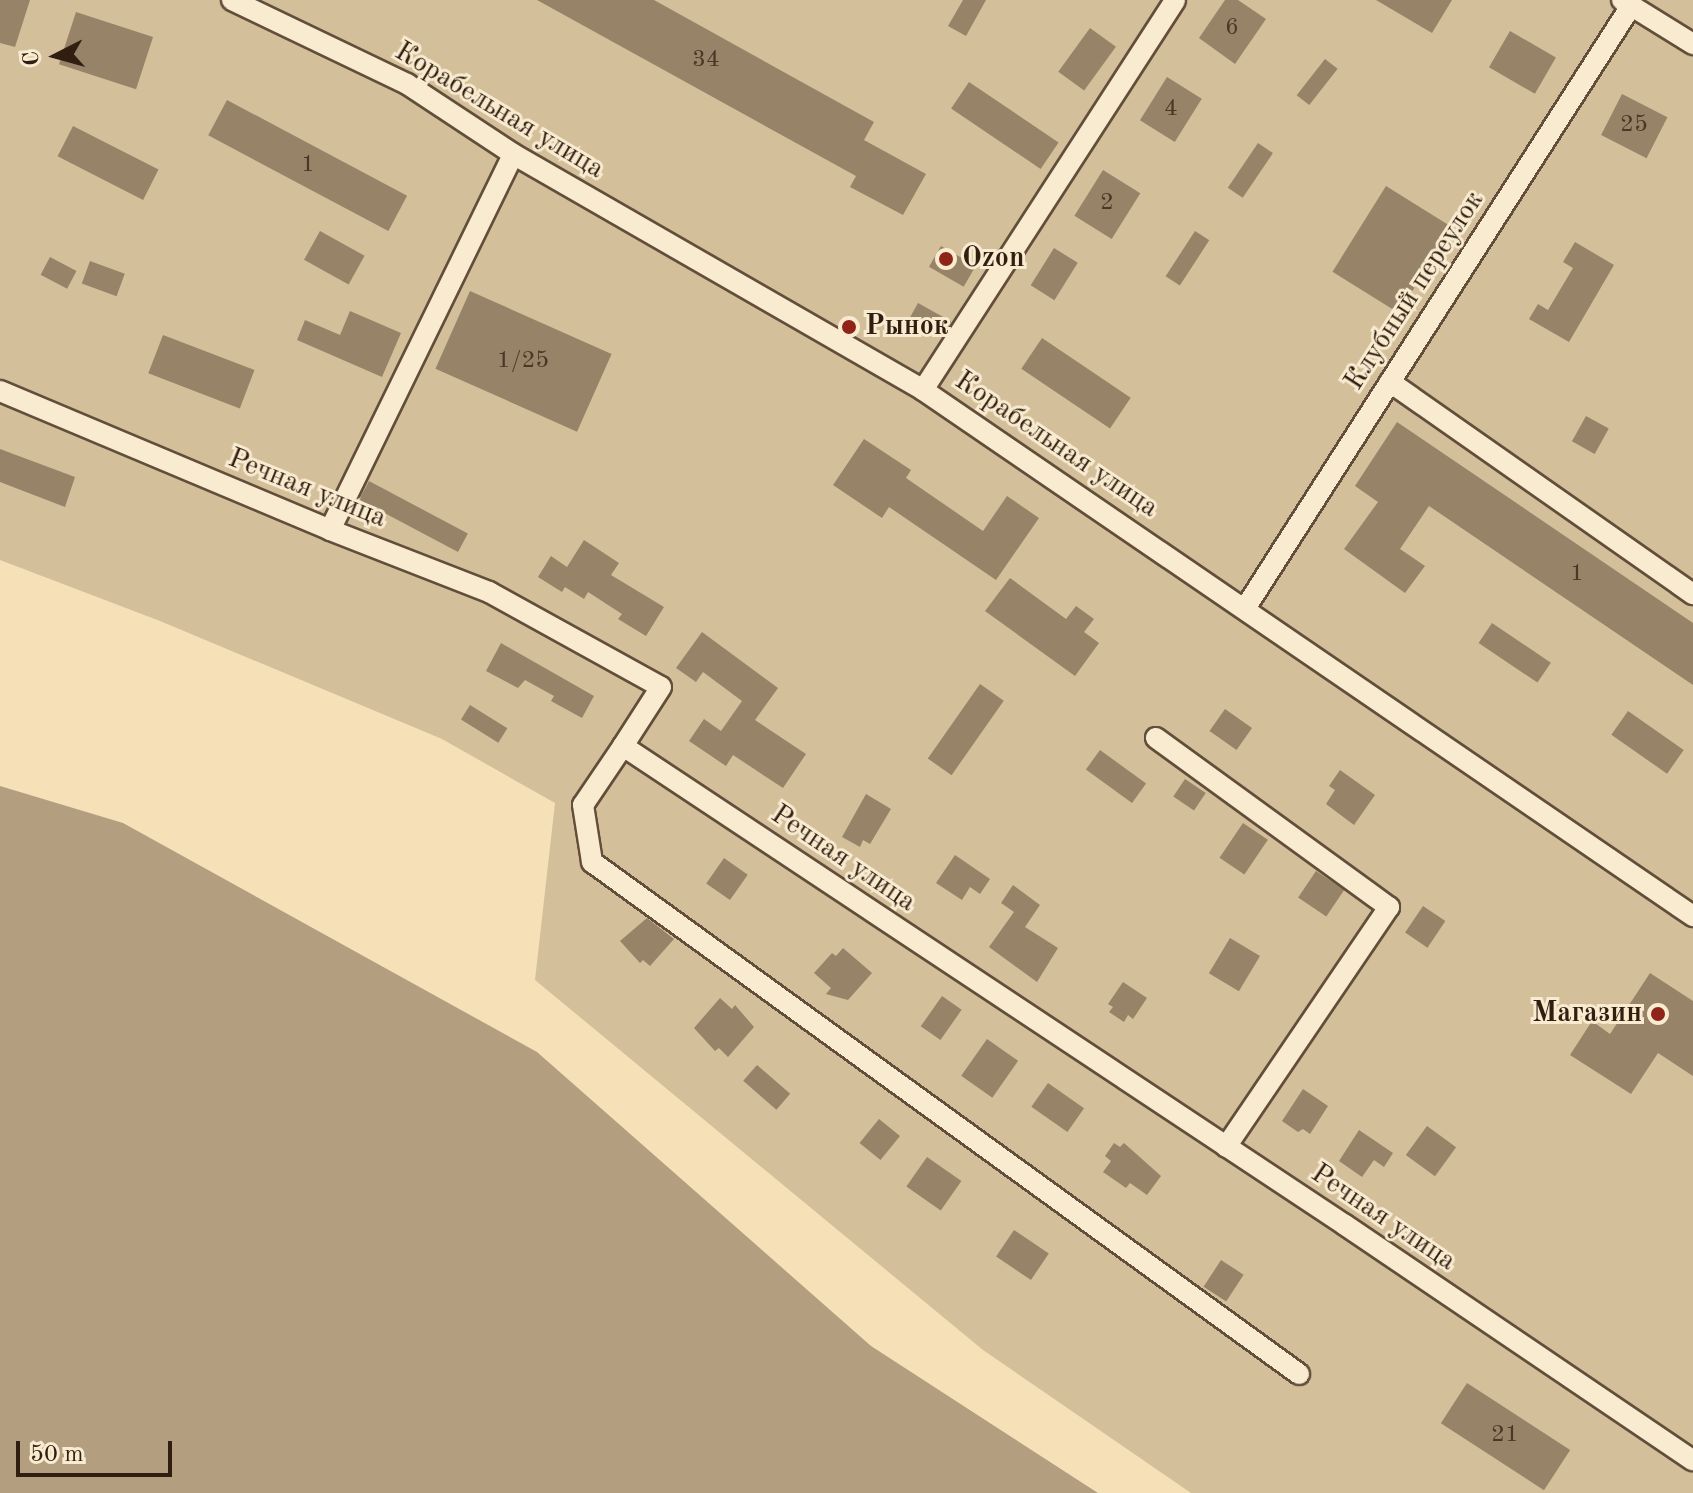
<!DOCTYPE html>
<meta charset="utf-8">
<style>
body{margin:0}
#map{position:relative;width:1693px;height:1493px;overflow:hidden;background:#f6e0b7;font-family:"Old Standard TT",serif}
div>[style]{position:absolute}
.green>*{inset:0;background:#d4bf9b}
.water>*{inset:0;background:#b39e7f}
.building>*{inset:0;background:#978367;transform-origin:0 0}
.roads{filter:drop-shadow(2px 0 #624e3a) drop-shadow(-2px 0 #624e3a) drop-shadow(0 2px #624e3a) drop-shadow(0 -2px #624e3a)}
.minor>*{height:20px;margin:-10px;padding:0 10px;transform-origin:10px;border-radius:10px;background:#f9ebd0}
.dots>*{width:22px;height:22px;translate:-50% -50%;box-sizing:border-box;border:4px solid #f9ebd0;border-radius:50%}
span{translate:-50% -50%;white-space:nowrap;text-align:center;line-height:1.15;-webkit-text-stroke:6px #f9ebd0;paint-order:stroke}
.number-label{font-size:24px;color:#4a3726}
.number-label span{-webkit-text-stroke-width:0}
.street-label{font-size:28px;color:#301e11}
.poi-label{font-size:28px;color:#301e11;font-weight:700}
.left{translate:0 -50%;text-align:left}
.right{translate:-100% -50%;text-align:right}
.north{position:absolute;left:16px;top:16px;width:80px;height:80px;-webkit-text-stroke:6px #f9ebd0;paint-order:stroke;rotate:264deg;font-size:22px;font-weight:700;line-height:32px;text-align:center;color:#301e11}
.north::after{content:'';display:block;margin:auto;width:28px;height:36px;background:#301e11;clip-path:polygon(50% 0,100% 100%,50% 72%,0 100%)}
.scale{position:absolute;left:16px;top:1441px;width:156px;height:36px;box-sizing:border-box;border:4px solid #301e11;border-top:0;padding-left:10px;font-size:24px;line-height:28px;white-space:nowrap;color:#301e11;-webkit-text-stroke:6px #f9ebd0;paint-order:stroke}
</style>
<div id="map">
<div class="green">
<i style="clip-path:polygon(0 0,1693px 0,1693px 1493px,1191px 1493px,983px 1350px,535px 980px,555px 803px,442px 739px,160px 621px,0 560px)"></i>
</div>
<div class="water">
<i style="clip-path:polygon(0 786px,123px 823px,537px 1052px,871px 1346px,1098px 1493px,0 1493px)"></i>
</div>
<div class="building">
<i style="clip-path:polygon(0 0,30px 0,15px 47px,0 43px)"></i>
<i style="clip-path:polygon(537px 0,654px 0,874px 122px,864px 140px,926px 174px,903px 215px,850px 187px,856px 176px)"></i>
<i style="clip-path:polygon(963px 0,986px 0,966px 36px,948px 26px)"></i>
<i style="clip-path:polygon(1225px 0,1238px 0,1266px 19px,1235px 64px,1199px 38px)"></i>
<i style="clip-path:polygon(1376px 0,1452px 0,1432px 33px)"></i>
<i style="left:76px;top:12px;width:81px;height:55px;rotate:18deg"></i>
<i style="left:1090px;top:28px;width:32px;height:54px;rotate:36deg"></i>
<i style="left:1510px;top:31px;width:53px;height:42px;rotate:30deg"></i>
<i style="left:1325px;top:59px;width:16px;height:46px;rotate:38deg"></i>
<i style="left:1167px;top:77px;width:41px;height:51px;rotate:32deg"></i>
<i style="left:969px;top:82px;width:108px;height:32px;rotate:34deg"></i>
<i style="left:1622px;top:94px;width:51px;height:46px;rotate:27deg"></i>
<i style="left:227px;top:100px;width:204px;height:40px;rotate:28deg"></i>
<i style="left:73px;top:126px;width:96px;height:34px;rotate:27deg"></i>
<i style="left:1258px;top:143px;width:18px;height:54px;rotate:34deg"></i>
<i style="left:1103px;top:170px;width:44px;height:54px;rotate:32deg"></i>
<i style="left:1386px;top:186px;width:78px;height:101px;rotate:32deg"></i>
<i style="left:320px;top:231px;width:51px;height:33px;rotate:29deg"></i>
<i style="left:1195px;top:231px;width:17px;height:54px;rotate:33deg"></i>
<i style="clip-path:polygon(1575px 242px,1614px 265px,1569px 342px,1529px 319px,1538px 304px,1548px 310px,1573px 268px,1563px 262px)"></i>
<i style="left:941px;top:246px;width:40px;height:24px;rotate:30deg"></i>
<i style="left:1054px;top:248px;width:28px;height:44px;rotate:32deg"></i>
<i style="left:50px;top:257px;width:30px;height:20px;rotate:28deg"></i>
<i style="left:90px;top:261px;width:37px;height:24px;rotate:20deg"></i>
<i style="left:470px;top:291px;width:155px;height:85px;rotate:24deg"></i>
<i style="left:918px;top:303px;width:38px;height:18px;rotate:29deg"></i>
<i style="clip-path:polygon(350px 311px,401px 333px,382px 377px,297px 340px,305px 320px,340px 335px)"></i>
<i style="left:163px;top:335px;width:98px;height:41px;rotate:21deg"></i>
<i style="left:1042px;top:338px;width:107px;height:37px;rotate:34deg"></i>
<i style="left:1586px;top:416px;width:26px;height:29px;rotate:29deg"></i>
<i style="clip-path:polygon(1397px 422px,1693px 623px,1693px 685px,1429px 506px,1400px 549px,1425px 566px,1405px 593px,1344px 549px,1378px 502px,1355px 486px)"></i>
<i style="clip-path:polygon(864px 439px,911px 470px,906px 478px,983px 531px,1007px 496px,1039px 518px,996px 580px,889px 507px,882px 518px,833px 485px)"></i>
<i style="clip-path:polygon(0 449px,75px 477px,65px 507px,0 482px)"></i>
<i style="left:369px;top:481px;width:112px;height:21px;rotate:28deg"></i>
<i style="clip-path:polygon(584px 540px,619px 563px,611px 575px,664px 607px,646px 636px,618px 619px,622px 614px,588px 592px,584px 599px,565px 587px,562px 592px,538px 577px,551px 556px,567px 567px)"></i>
<i style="clip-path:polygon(1010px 578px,1066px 619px,1076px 606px,1094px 619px,1084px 632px,1099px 643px,1075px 676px,985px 611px)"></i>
<i style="left:1492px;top:623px;width:71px;height:24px;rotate:34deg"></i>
<i style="clip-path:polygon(702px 632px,778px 688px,755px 720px,806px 754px,783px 788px,733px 755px,726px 766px,689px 741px,704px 719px,721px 731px,742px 701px,703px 672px,696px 682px,676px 668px)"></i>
<i style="clip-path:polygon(501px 643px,594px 696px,582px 718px,551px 701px,554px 696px,525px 680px,518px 688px,486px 671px)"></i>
<i style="left:980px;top:684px;width:29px;height:91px;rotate:35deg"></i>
<i style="left:470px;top:705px;width:44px;height:17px;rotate:32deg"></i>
<i style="left:1225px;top:709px;width:33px;height:27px;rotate:35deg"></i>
<i style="left:1628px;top:711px;width:68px;height:29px;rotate:35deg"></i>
<i style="left:1100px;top:750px;width:57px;height:24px;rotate:36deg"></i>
<i style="clip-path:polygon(1340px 770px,1375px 795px,1354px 825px,1326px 804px,1335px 790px,1329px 786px)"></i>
<i style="left:1185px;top:779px;width:25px;height:21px;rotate:34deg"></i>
<i style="clip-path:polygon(866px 794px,891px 809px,870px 844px,863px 840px,860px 847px,842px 837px)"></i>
<i style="left:1243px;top:823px;width:30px;height:42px;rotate:34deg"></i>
<i style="clip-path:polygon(955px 855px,990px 879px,980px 894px,970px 887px,962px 900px,936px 883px)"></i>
<i style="left:724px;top:858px;width:29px;height:31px;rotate:35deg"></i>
<i style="left:1316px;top:871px;width:34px;height:32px;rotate:34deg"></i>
<i style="clip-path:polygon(1013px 885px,1040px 905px,1025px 927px,1058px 948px,1037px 982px,989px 947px,1014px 912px,1001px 903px)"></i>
<i style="left:1423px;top:906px;width:27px;height:32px;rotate:34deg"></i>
<i style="clip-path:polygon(647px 918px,674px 939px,650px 966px,643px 960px,640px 963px,620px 941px)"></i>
<i style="left:1230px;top:938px;width:35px;height:41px;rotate:31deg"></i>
<i style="clip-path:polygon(843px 948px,872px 973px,848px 1000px,826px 994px,831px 988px,814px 973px,832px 953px,836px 956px)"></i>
<i style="clip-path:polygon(1650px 973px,1693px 1001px,1693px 1076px,1658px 1053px,1631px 1094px,1570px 1055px,1592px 1021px,1610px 1034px)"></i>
<i style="clip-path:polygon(1123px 982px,1147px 998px,1133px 1019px,1128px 1015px,1124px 1022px,1109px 1012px,1113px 1007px,1108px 1004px)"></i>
<i style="left:942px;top:996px;width:24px;height:37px;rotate:35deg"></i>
<i style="clip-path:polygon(720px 998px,732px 1009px,735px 1005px,754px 1027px,728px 1057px,719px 1048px,715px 1051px,694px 1028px)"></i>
<i style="left:987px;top:1039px;width:38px;height:45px;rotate:35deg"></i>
<i style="left:757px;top:1065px;width:44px;height:21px;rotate:41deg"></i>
<i style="left:1048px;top:1083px;width:44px;height:29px;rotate:35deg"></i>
<i style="clip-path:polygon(1303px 1089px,1328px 1106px,1310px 1134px,1303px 1129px,1298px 1132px,1282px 1121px)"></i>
<i style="left:879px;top:1119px;width:27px;height:31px;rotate:39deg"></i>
<i style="left:1427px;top:1126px;width:36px;height:36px;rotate:36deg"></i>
<i style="clip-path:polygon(1359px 1130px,1393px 1153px,1384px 1167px,1374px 1160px,1362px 1177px,1339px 1161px)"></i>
<i style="clip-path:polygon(1114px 1143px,1120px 1147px,1124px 1143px,1161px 1176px,1147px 1195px,1130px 1183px,1126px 1188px,1103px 1172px,1111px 1161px,1105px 1156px)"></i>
<i style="left:927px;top:1157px;width:42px;height:36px;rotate:35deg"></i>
<i style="left:1014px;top:1230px;width:42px;height:32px;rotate:34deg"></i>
<i style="left:1221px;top:1260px;width:27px;height:32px;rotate:33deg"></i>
<i style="left:1467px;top:1383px;width:123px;height:48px;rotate:33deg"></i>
</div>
<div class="roads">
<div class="minor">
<i style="left:232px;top:0;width:194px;rotate:25.6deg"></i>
<i style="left:407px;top:84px;width:127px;rotate:33.4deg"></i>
<i style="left:513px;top:154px;width:473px;rotate:29.9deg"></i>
<i style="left:923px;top:390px;width:933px;rotate:34.34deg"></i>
<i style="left:1622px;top:0;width:84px;rotate:31.8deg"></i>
<i style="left:1390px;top:382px;width:370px;rotate:35deg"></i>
<i style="left:923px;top:390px;width:464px;rotate:-57.1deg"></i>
<i style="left:0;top:391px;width:358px;rotate:22.8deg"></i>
<i style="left:330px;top:530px;width:171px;rotate:21.3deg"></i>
<i style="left:489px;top:592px;width:196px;rotate:28.9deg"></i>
<i style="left:661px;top:687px;width:70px;rotate:122.8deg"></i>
<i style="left:623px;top:746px;width:866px;rotate:33.56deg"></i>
<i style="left:1345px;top:1225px;width:420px;rotate:34.1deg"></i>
<i style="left:330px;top:530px;width:418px;rotate:-64deg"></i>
<i style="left:1246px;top:607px;width:714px;rotate:-57.36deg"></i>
<i style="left:1156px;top:738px;width:288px;rotate:36deg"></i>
<i style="left:1389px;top:907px;width:290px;rotate:124.2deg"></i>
<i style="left:623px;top:746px;width:71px;rotate:124.1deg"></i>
<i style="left:583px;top:805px;width:58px;rotate:81deg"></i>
<i style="left:592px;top:862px;width:873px;rotate:35.91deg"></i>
</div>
</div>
<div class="dots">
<i style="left:946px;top:259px;background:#8f2418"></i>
<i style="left:849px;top:327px;background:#8f2418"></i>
<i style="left:1658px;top:1014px;background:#8f2418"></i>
</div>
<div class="number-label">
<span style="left:1232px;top:29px">6</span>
<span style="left:706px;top:61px">34</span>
<span style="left:1171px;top:110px">4</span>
<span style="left:1634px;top:126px">25</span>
<span style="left:308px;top:166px">1</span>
<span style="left:1107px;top:204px">2</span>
<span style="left:523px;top:362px">1/25</span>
<span style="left:1577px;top:575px">1</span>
<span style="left:1505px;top:1436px">21</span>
</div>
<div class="street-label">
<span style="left:499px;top:111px;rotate:31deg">Корабельная улица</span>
<span style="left:1415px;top:291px;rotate:-57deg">Клубный переулок</span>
<span style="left:1056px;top:445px;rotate:34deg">Корабельная улица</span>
<span style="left:307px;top:489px;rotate:22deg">Речная улица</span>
<span style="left:843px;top:859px;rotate:34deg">Речная улица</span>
<span style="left:1383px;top:1218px;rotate:34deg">Речная улица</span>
</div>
<div class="poi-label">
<span class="left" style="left:962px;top:259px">Ozon</span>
<span class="left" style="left:865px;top:327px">Рынок</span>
<span class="right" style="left:1642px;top:1014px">Магазин</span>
</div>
<div class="north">С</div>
<div class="scale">50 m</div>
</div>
